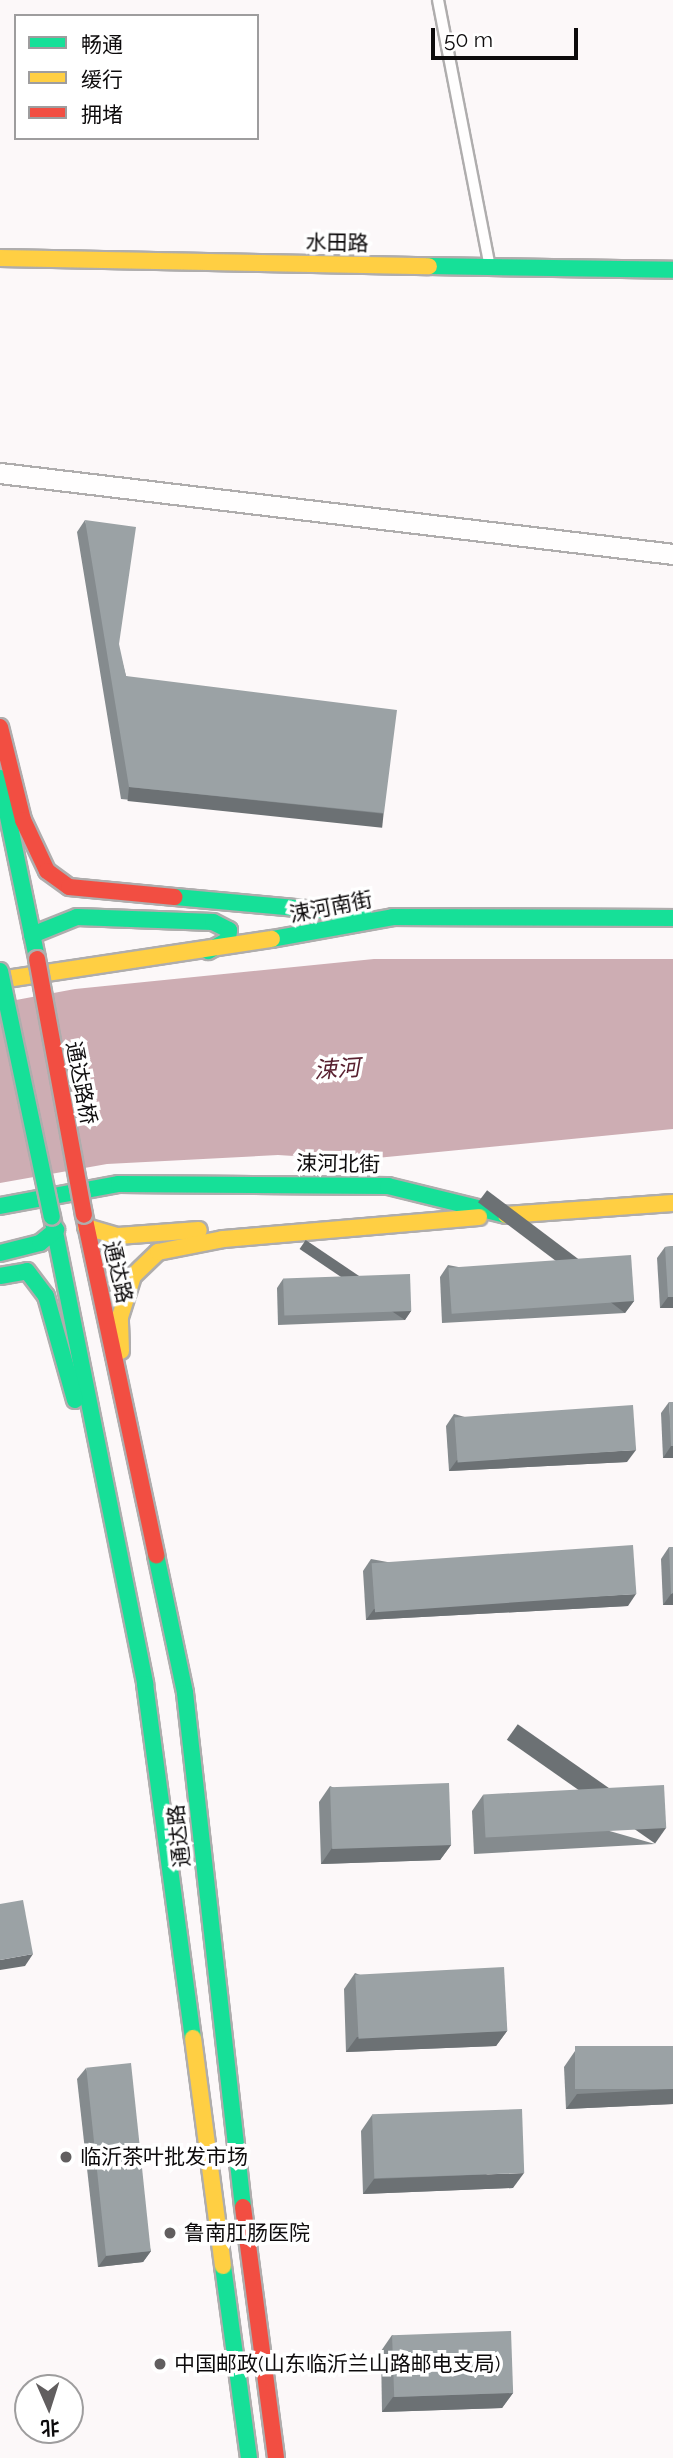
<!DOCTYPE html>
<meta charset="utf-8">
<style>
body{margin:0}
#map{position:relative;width:673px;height:2458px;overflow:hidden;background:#fcf8f9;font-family:Raleway,"Noto Sans SC",sans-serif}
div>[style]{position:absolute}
.water>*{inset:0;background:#cdadb3}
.roads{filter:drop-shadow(2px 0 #afadad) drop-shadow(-2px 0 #afadad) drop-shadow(0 2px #afadad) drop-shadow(0 -2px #afadad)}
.lane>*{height:10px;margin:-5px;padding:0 5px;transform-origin:5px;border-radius:5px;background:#fffefe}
.street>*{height:19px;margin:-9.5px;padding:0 9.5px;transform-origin:9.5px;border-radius:9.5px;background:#fffefe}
.fast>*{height:16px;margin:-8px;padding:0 8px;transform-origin:8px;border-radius:8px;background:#16e098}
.slow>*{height:16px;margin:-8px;padding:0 8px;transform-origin:8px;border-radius:8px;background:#ffcf43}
.jam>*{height:16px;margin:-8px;padding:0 8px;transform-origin:8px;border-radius:8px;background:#f24e42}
.bridges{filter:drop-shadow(2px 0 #afadad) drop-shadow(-2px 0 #afadad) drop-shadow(0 2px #afadad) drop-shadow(0 -2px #afadad)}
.fast-bridge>*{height:16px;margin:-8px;padding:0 8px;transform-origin:8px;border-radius:8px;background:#16e098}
.jam-bridge>*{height:16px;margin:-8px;padding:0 8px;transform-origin:8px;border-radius:8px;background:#f24e42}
.wall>*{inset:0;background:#858b8e}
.shaded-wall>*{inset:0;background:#6c7174;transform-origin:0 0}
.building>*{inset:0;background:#9ba2a5;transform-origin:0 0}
.dots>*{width:19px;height:19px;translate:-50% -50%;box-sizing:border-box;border:4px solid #fff;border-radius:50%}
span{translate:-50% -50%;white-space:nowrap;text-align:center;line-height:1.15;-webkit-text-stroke:7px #fff;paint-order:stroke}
.street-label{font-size:21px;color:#0d0b0c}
.poi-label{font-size:21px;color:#0d0b0c}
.left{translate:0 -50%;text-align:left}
.water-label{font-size:23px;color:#592130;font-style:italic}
.legend{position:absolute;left:14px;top:14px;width:245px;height:126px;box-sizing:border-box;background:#fff;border:2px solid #9e9d9e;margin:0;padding:9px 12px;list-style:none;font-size:21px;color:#0d0b0c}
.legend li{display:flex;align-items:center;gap:14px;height:35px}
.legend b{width:35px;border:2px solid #9e9d9e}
.north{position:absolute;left:14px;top:2374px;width:70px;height:70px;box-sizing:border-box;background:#fff;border:2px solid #9e9d9e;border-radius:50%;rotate:177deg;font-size:19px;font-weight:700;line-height:28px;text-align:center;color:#0d0b0c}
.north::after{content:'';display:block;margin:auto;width:24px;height:32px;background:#615e5f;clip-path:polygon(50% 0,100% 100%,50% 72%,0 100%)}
.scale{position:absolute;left:431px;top:28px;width:147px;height:32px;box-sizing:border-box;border:4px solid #0d0b0c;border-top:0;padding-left:9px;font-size:21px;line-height:24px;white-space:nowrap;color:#0d0b0c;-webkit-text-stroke:5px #fff;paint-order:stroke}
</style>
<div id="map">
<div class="water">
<i style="clip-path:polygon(374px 959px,673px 959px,673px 1129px,356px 1160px,278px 1155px,107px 1164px,0 1183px,0 1003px,75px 989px)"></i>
</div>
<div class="roads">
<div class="lane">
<i style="left:438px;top:0;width:272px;rotate:79deg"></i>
</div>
<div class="street">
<i style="left:0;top:473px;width:678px;rotate:6.86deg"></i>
</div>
<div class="fast">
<i style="left:429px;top:266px;width:244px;rotate:0.9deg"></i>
<i style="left:0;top:778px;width:185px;rotate:78.4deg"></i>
<i style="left:175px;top:897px;width:189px;rotate:5.2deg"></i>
<i style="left:32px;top:935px;width:48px;rotate:-21.8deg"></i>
<i style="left:77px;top:917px;width:136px;rotate:2.1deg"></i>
<i style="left:213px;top:922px;width:18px;rotate:27deg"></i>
<i style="left:229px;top:930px;width:10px;rotate:96deg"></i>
<i style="left:228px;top:940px;width:23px;rotate:151deg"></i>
<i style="left:272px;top:939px;width:123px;rotate:-10.3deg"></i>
<i style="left:393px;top:917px;width:280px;rotate:0.2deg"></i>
<i style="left:0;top:1206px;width:121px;rotate:-10.5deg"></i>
<i style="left:119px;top:1184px;width:269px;rotate:0.4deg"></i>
<i style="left:388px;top:1186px;width:122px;rotate:13.8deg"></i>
<i style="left:52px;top:1217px;width:476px;rotate:78.7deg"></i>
<i style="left:145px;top:1684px;width:357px;rotate:82.3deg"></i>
<i style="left:0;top:1253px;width:41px;rotate:-14deg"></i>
<i style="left:40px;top:1243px;width:21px;rotate:-39deg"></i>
<i style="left:0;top:1276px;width:27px;rotate:-10deg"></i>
<i style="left:27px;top:1271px;width:31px;rotate:53deg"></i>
<i style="left:46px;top:1296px;width:108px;rotate:74.4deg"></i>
<i style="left:156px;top:1555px;width:141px;rotate:78.1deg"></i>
<i style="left:185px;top:1693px;width:517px;rotate:83.56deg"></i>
<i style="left:223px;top:2266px;width:194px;rotate:82.3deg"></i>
</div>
<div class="slow">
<i style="left:0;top:258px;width:429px;rotate:1.1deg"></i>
<i style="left:0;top:980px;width:275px;rotate:-8.6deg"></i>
<i style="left:506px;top:1215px;width:167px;rotate:-4.1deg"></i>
<i style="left:86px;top:1227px;width:33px;rotate:16deg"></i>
<i style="left:118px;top:1236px;width:81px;rotate:-4.2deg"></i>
<i style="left:121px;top:1351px;width:34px;rotate:-92deg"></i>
<i style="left:120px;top:1317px;width:43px;rotate:-72.4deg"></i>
<i style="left:133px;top:1276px;width:35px;rotate:-44deg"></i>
<i style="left:158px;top:1252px;width:66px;rotate:-11.3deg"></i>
<i style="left:223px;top:1239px;width:257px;rotate:-4.9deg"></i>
<i style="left:193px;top:2038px;width:230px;rotate:82.5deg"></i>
</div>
<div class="jam">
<i style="left:0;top:727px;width:96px;rotate:76.1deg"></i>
<i style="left:23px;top:820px;width:56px;rotate:64.8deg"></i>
<i style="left:47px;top:871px;width:27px;rotate:36deg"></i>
<i style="left:69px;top:887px;width:106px;rotate:5.4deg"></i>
<i style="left:84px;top:1215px;width:348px;rotate:78deg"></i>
<i style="left:243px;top:2207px;width:253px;rotate:82.5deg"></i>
</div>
</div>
<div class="bridges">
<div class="fast-bridge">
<i style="left:0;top:971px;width:251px;rotate:78.1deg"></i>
</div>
<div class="jam-bridge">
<i style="left:37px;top:959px;width:260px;rotate:79.6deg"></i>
</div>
</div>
<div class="wall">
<i style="clip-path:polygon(85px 520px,126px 676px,384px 813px,376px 824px,121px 799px,77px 532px)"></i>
<i style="clip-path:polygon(673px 1246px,673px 1308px,660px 1308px,657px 1258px,665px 1247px)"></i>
<i style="clip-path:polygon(448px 1265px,634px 1301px,625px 1313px,442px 1323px,440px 1277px)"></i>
<i style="clip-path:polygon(283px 1279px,411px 1311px,405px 1320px,278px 1325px,277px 1288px)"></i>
<i style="clip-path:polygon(669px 1402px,673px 1458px,663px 1458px,661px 1413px)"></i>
<i style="clip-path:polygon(454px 1414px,627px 1462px,449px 1471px,446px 1426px)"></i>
<i style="clip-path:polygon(669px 1547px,673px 1547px,673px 1605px,663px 1605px,661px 1559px)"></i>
<i style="clip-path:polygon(371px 1559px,628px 1606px,366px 1620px,363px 1571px)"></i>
<i style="clip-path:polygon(330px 1786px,451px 1845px,440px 1860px,321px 1864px,319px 1802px)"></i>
<i style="clip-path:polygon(483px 1795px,655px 1844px,474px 1854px,472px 1811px)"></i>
<i style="clip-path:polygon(355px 1973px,507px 2031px,496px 2046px,346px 2052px,344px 1989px)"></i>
<i style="clip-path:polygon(673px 2046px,673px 2104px,566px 2109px,564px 2067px,575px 2051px)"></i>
<i style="clip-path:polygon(86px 2068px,151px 2251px,143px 2262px,98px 2267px,77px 2079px)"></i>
<i style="clip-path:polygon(372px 2115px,513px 2188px,363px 2194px,361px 2131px)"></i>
<i style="clip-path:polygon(392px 2335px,513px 2393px,502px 2408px,382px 2412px,381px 2351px)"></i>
</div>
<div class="shaded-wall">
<i style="left:129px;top:787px;width:256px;height:14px;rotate:6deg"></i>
<i style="clip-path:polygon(668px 1297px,673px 1297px,673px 1308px,660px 1308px)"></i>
<i style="left:634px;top:1301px;width:15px;height:184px;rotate:127deg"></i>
<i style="left:411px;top:1311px;width:11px;height:127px;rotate:124deg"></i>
<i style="clip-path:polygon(671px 1446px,673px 1446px,673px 1458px,663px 1458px)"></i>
<i style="clip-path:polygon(636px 1450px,627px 1462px,449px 1471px,457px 1460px)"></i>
<i style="clip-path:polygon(673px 1593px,673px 1605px,663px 1605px,671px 1594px)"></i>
<i style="clip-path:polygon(636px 1594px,628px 1606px,366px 1620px,374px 1609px)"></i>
<i style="left:666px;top:1828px;width:19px;height:181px;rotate:125deg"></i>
<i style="clip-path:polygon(451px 1845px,440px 1860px,321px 1864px,332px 1848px)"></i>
<i style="clip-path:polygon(33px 1954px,25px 1966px,0 1970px,0 1960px)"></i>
<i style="clip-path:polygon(507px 2031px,496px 2046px,346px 2052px,357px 2037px)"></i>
<i style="clip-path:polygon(673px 2089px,673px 2104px,566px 2109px,577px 2094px)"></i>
<i style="clip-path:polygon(524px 2173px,513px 2188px,363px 2194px,374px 2179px)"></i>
<i style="clip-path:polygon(151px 2251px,143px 2262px,98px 2267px,106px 2256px)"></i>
<i style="clip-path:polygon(513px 2393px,502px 2408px,382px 2412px,393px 2397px)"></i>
</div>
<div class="building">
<i style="clip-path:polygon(85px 520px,136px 527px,119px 644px,126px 676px,397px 710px,384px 813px,129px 787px)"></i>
<i style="clip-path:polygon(673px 1246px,673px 1297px,668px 1297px,665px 1247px)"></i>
<i style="left:631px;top:1255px;width:46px;height:183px;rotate:86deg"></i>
<i style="left:410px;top:1274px;width:37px;height:127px;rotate:88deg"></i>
<i style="clip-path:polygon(669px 1402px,673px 1402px,673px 1446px,671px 1446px)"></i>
<i style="left:633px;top:1405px;width:45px;height:179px;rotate:86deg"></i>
<i style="left:633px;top:1545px;width:49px;height:262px;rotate:86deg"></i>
<i style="clip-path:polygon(669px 1547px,673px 1547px,673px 1593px,671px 1594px)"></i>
<i style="left:449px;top:1783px;width:62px;height:119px;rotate:88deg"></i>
<i style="left:664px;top:1785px;width:43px;height:181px;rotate:87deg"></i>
<i style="clip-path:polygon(23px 1900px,33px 1954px,0 1960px,0 1904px)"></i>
<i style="left:504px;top:1967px;width:64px;height:149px;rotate:87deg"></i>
<i style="left:673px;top:2046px;width:43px;height:98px;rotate:90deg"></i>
<i style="left:131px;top:2063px;width:189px;height:45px;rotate:84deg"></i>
<i style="left:522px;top:2109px;width:64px;height:150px;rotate:88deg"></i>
<i style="left:511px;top:2331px;width:62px;height:119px;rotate:88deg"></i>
</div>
<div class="dots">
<i style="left:66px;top:2157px;background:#615e5f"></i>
<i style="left:170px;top:2233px;background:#615e5f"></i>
<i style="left:160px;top:2364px;background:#615e5f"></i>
</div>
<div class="street-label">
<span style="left:337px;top:243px;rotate:1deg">水田路</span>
<span style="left:331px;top:907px;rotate:-11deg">涑河南街</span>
<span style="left:81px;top:1083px;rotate:79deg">通达路桥</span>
<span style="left:338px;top:1164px;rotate:1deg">涑河北街</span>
<span style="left:118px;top:1272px;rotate:77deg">通达路</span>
<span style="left:179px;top:1836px;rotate:-96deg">通达路</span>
</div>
<div class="poi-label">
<span class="left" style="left:80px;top:2157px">临沂茶叶批发市场</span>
<span class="left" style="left:184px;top:2233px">鲁南肛肠医院</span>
<span class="left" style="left:174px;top:2364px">中国邮政(山东临沂兰山路邮电支局)</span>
</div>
<div class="water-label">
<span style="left:337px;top:1069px;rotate:-4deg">涑河</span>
</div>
<ul class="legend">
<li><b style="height:9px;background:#16e098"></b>畅通</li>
<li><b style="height:9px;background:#ffcf43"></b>缓行</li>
<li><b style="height:9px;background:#f24e42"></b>拥堵</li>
</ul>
<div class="north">北</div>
<div class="scale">50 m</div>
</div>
